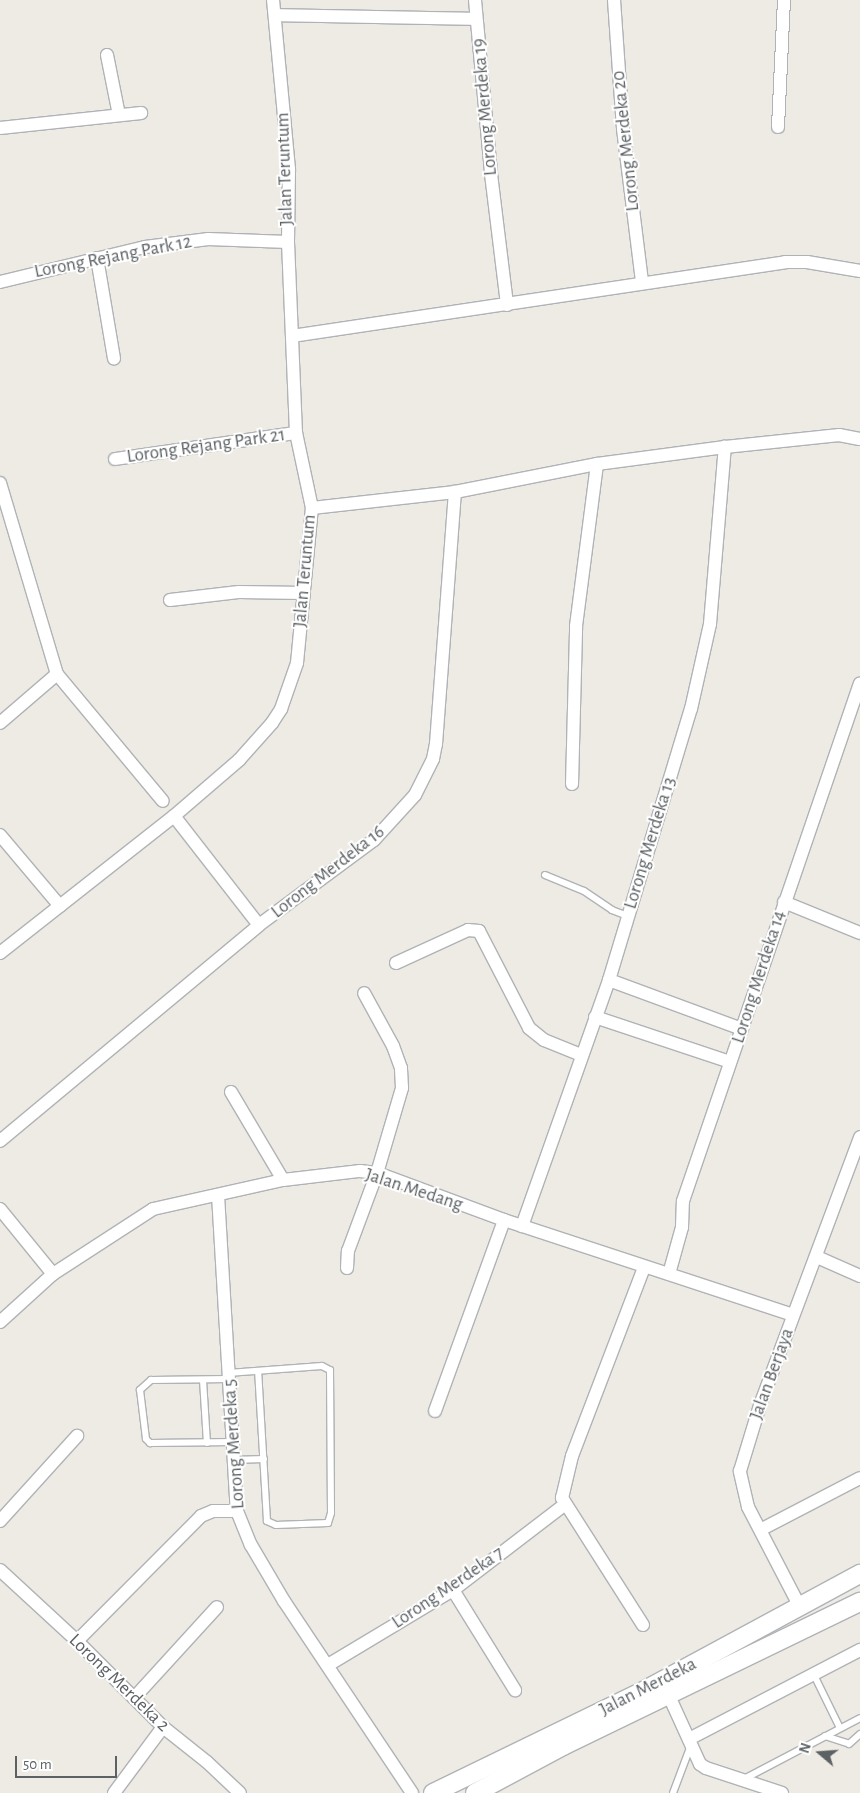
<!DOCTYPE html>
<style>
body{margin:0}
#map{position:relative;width:860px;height:1793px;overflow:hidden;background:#eeeae4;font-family:"Alegreya Sans",sans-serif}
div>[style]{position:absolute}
.roads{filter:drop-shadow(1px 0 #b0b3b6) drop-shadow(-1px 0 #b0b3b6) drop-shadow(0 1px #b0b3b6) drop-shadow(0 -1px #b0b3b6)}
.service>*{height:6px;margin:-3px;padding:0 3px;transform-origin:3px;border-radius:3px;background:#fff}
.minor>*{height:12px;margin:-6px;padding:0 6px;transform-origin:6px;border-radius:6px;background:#fff}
.secondary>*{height:18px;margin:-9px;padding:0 9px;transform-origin:9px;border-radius:9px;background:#fff}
span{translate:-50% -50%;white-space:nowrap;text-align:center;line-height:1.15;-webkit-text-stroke:4px #fff;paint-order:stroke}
.street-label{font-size:19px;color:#5c6164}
.north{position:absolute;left:795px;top:1728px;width:50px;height:50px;-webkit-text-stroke:4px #fff;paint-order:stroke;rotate:288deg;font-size:14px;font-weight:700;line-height:20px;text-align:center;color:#5c6164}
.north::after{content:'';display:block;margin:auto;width:18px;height:22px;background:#5c6164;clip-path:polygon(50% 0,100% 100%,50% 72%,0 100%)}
.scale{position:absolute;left:15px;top:1756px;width:102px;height:22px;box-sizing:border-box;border:2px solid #5c6164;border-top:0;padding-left:6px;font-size:15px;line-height:18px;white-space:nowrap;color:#5c6164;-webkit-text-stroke:4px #fff;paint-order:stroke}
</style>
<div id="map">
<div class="roads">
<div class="service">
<i style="left:545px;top:875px;width:42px;rotate:22.3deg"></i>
<i style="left:584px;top:891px;width:34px;rotate:34deg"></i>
<i style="left:612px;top:910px;width:17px;rotate:21deg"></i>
<i style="left:228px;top:1373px;width:94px;rotate:-4.3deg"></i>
<i style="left:322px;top:1366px;width:9px;rotate:27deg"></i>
<i style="left:330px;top:1370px;width:143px;rotate:89.6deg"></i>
<i style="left:331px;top:1513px;width:10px;rotate:107deg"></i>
<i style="left:328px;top:1523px;width:52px;rotate:177.8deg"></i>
<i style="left:276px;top:1525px;width:10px;rotate:-156deg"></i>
<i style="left:267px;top:1521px;width:150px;rotate:-93.4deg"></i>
<i style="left:229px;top:1379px;width:78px;rotate:179.3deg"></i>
<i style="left:151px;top:1380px;width:15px;rotate:138deg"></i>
<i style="left:140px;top:1390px;width:49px;rotate:83deg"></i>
<i style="left:146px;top:1439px;width:6px;rotate:45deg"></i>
<i style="left:150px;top:1443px;width:83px;rotate:-0.7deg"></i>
<i style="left:203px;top:1380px;width:63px;rotate:86.4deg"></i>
<i style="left:233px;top:1460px;width:31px;rotate:-2deg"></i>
<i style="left:814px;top:1675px;width:59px;rotate:63.9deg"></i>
<i style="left:825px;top:1736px;width:25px;rotate:18deg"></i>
<i style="left:849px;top:1744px;width:15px;rotate:-42deg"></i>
<i style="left:744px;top:1779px;width:131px;rotate:-27.7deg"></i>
<i style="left:673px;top:1793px;width:51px;rotate:-69.4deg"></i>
</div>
<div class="minor">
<i style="left:475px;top:0;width:175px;rotate:84.7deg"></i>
<i style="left:491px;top:174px;width:132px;rotate:83deg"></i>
<i style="left:614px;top:0;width:129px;rotate:86deg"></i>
<i style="left:623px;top:129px;width:154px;rotate:82.9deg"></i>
<i style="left:275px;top:15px;width:201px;rotate:1.1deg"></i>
<i style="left:107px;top:55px;width:61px;rotate:78.7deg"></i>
<i style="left:778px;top:127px;width:127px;rotate:-87.3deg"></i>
<i style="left:0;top:128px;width:142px;rotate:-6.1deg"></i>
<i style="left:97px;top:258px;width:102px;rotate:80.4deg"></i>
<i style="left:0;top:282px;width:149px;rotate:-13.6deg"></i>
<i style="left:145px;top:247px;width:64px;rotate:-7.2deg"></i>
<i style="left:208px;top:239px;width:80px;rotate:2.1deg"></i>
<i style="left:292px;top:336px;width:499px;rotate:-8.5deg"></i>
<i style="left:785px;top:262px;width:22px"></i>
<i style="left:807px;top:262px;width:54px;rotate:9.6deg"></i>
<i style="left:115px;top:459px;width:183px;rotate:-8.2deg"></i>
<i style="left:0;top:483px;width:199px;rotate:73.4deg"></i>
<i style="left:57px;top:674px;width:165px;rotate:50.2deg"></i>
<i style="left:312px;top:508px;width:144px;rotate:-6.4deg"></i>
<i style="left:455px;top:492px;width:145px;rotate:-11.2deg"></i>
<i style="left:597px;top:464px;width:129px;rotate:-7.6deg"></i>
<i style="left:725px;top:447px;width:115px;rotate:-6deg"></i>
<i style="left:839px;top:435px;width:21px;rotate:11deg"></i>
<i style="left:170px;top:600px;width:69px;rotate:-6.6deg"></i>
<i style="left:239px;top:592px;width:65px;rotate:0.9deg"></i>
<i style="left:0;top:723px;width:75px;rotate:-40.7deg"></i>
<i style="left:572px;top:784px;width:158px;rotate:-88.5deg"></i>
<i style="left:576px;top:626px;width:163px;rotate:-82.6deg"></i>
<i style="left:174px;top:816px;width:138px;rotate:52.1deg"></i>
<i style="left:0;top:835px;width:93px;rotate:49.8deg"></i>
<i style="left:784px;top:902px;width:82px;rotate:22.2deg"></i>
<i style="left:0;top:953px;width:221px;rotate:-38.2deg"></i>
<i style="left:174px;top:816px;width:86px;rotate:-40.7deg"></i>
<i style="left:239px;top:760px;width:50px;rotate:-48.3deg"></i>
<i style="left:272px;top:723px;width:17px;rotate:-57deg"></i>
<i style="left:281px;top:709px;width:49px;rotate:-70.8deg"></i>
<i style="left:297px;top:663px;width:156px;rotate:-84.5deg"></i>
<i style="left:312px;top:508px;width:77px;rotate:-102deg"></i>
<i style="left:296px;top:433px;width:191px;rotate:-92.4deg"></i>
<i style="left:288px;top:242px;width:73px;rotate:-89.2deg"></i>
<i style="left:289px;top:169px;width:170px;rotate:-95.4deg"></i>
<i style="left:396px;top:963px;width:79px;rotate:-24.6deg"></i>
<i style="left:468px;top:930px;width:11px;rotate:5deg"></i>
<i style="left:479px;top:931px;width:109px;rotate:62.7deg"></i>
<i style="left:529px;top:1028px;width:19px;rotate:39deg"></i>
<i style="left:544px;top:1040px;width:40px;rotate:22deg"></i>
<i style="left:609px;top:980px;width:142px;rotate:20.2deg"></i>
<i style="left:595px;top:1017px;width:142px;rotate:18.4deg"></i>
<i style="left:231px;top:1092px;width:102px;rotate:59.4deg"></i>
<i style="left:0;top:1141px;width:337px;rotate:-39.8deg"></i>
<i style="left:259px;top:925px;width:143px;rotate:-36.5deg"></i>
<i style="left:374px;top:840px;width:61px;rotate:-47.7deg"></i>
<i style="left:415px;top:795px;width:40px;rotate:-63.4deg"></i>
<i style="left:433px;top:759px;width:15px;rotate:-79deg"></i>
<i style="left:436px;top:744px;width:253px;rotate:-85.7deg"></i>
<i style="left:218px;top:1195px;width:317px;rotate:86.6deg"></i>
<i style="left:237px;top:1511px;width:37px;rotate:68deg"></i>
<i style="left:251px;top:1545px;width:65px;rotate:59.5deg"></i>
<i style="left:284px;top:1601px;width:231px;rotate:56.3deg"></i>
<i style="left:0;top:1209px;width:84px;rotate:50.8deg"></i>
<i style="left:522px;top:1226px;width:261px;rotate:-70.5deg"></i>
<i style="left:609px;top:980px;width:283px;rotate:-73.2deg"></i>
<i style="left:691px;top:709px;width:87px;rotate:-77.4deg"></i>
<i style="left:710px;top:624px;width:178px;rotate:-85.2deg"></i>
<i style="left:817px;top:1257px;width:47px;rotate:23.8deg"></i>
<i style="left:347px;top:1268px;width:17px;rotate:-87deg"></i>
<i style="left:348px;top:1251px;width:83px;rotate:-69.6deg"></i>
<i style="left:377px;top:1173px;width:89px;rotate:-73.6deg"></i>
<i style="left:402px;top:1088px;width:20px;rotate:-93deg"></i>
<i style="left:401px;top:1068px;width:23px;rotate:-110deg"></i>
<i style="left:393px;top:1046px;width:60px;rotate:-118.7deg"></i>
<i style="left:669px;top:1274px;width:49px;rotate:-74.5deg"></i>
<i style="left:682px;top:1227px;width:26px;rotate:-88deg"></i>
<i style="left:683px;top:1201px;width:547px;rotate:-71.13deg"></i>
<i style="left:0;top:1322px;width:72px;rotate:-42.2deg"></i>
<i style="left:53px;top:1274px;width:119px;rotate:-33deg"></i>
<i style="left:153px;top:1209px;width:133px;rotate:-12.6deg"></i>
<i style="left:283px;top:1180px;width:78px;rotate:-6.7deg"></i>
<i style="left:360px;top:1171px;width:17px;rotate:7deg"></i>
<i style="left:377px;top:1173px;width:135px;rotate:20.3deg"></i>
<i style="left:504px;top:1220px;width:304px;rotate:18.2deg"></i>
<i style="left:435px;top:1411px;width:203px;rotate:-70.1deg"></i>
<i style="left:0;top:1521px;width:115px;rotate:-47.8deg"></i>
<i style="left:762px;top:1529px;width:110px;rotate:-27.5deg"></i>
<i style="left:0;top:1570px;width:105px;rotate:42.7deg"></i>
<i style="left:77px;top:1641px;width:122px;rotate:45deg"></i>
<i style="left:163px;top:1727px;width:56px;rotate:38.5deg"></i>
<i style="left:207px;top:1762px;width:45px;rotate:43.2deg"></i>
<i style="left:453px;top:1590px;width:118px;rotate:58.2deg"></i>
<i style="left:800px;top:1607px;width:113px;rotate:-117.5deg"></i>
<i style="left:748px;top:1507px;width:37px;rotate:-103deg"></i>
<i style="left:740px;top:1471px;width:69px;rotate:-73.1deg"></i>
<i style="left:760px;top:1405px;width:286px;rotate:-69.5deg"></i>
<i style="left:643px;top:1625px;width:151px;rotate:-122.5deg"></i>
<i style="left:562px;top:1498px;width:43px;rotate:-76.6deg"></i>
<i style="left:572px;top:1456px;width:202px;rotate:-69.1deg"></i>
<i style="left:77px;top:1641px;width:176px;rotate:-45.2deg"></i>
<i style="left:201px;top:1516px;width:13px;rotate:-23deg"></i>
<i style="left:213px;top:1511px;width:24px"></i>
<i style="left:328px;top:1665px;width:146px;rotate:-31deg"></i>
<i style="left:453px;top:1590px;width:138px;rotate:-37.4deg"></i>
<i style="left:669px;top:1696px;width:75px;rotate:65.5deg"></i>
<i style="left:700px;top:1764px;width:7px;rotate:34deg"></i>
<i style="left:706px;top:1768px;width:80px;rotate:18.2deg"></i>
<i style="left:134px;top:1698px;width:123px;rotate:-47.6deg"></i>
<i style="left:689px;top:1739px;width:193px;rotate:-27.5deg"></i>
<i style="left:114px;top:1793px;width:82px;rotate:-53.4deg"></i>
</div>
<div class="secondary">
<i style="left:433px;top:1793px;width:238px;rotate:-25.9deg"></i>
<i style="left:647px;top:1689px;width:242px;rotate:-28.4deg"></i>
<i style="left:475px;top:1793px;width:100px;rotate:-28.1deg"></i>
<i style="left:563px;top:1746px;width:330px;rotate:-25.9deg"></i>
</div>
</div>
<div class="street-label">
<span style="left:485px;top:107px;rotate:-95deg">Lorong Merdeka 19</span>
<span style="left:626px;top:141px;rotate:-96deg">Lorong Merdeka 20</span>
<span style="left:285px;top:169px;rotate:-92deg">Jalan Teruntum</span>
<span style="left:113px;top:257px;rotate:-11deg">Lorong Rejang Park 12</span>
<span style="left:206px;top:446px;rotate:-8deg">Lorong Rejang Park 21</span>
<span style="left:305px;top:571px;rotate:-85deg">Jalan Teruntum</span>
<span style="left:650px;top:843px;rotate:-73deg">Lorong Merdeka 13</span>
<span style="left:328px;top:872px;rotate:-38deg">Lorong Merdeka 16</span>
<span style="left:759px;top:977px;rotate:-72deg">Lorong Merdeka 14</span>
<span style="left:414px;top:1190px;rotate:18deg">Jalan Medang</span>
<span style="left:772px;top:1374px;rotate:-70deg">Jalan Berjaya</span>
<span style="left:234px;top:1444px;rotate:-94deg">Lorong Merdeka 5</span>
<span style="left:448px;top:1588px;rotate:-34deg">Lorong Merdeka 7</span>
<span style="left:119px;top:1683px;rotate:44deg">Lorong Merdeka 2</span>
<span style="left:648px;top:1687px;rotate:-27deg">Jalan Merdeka</span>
</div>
<div class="north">N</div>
<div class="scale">50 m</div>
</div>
